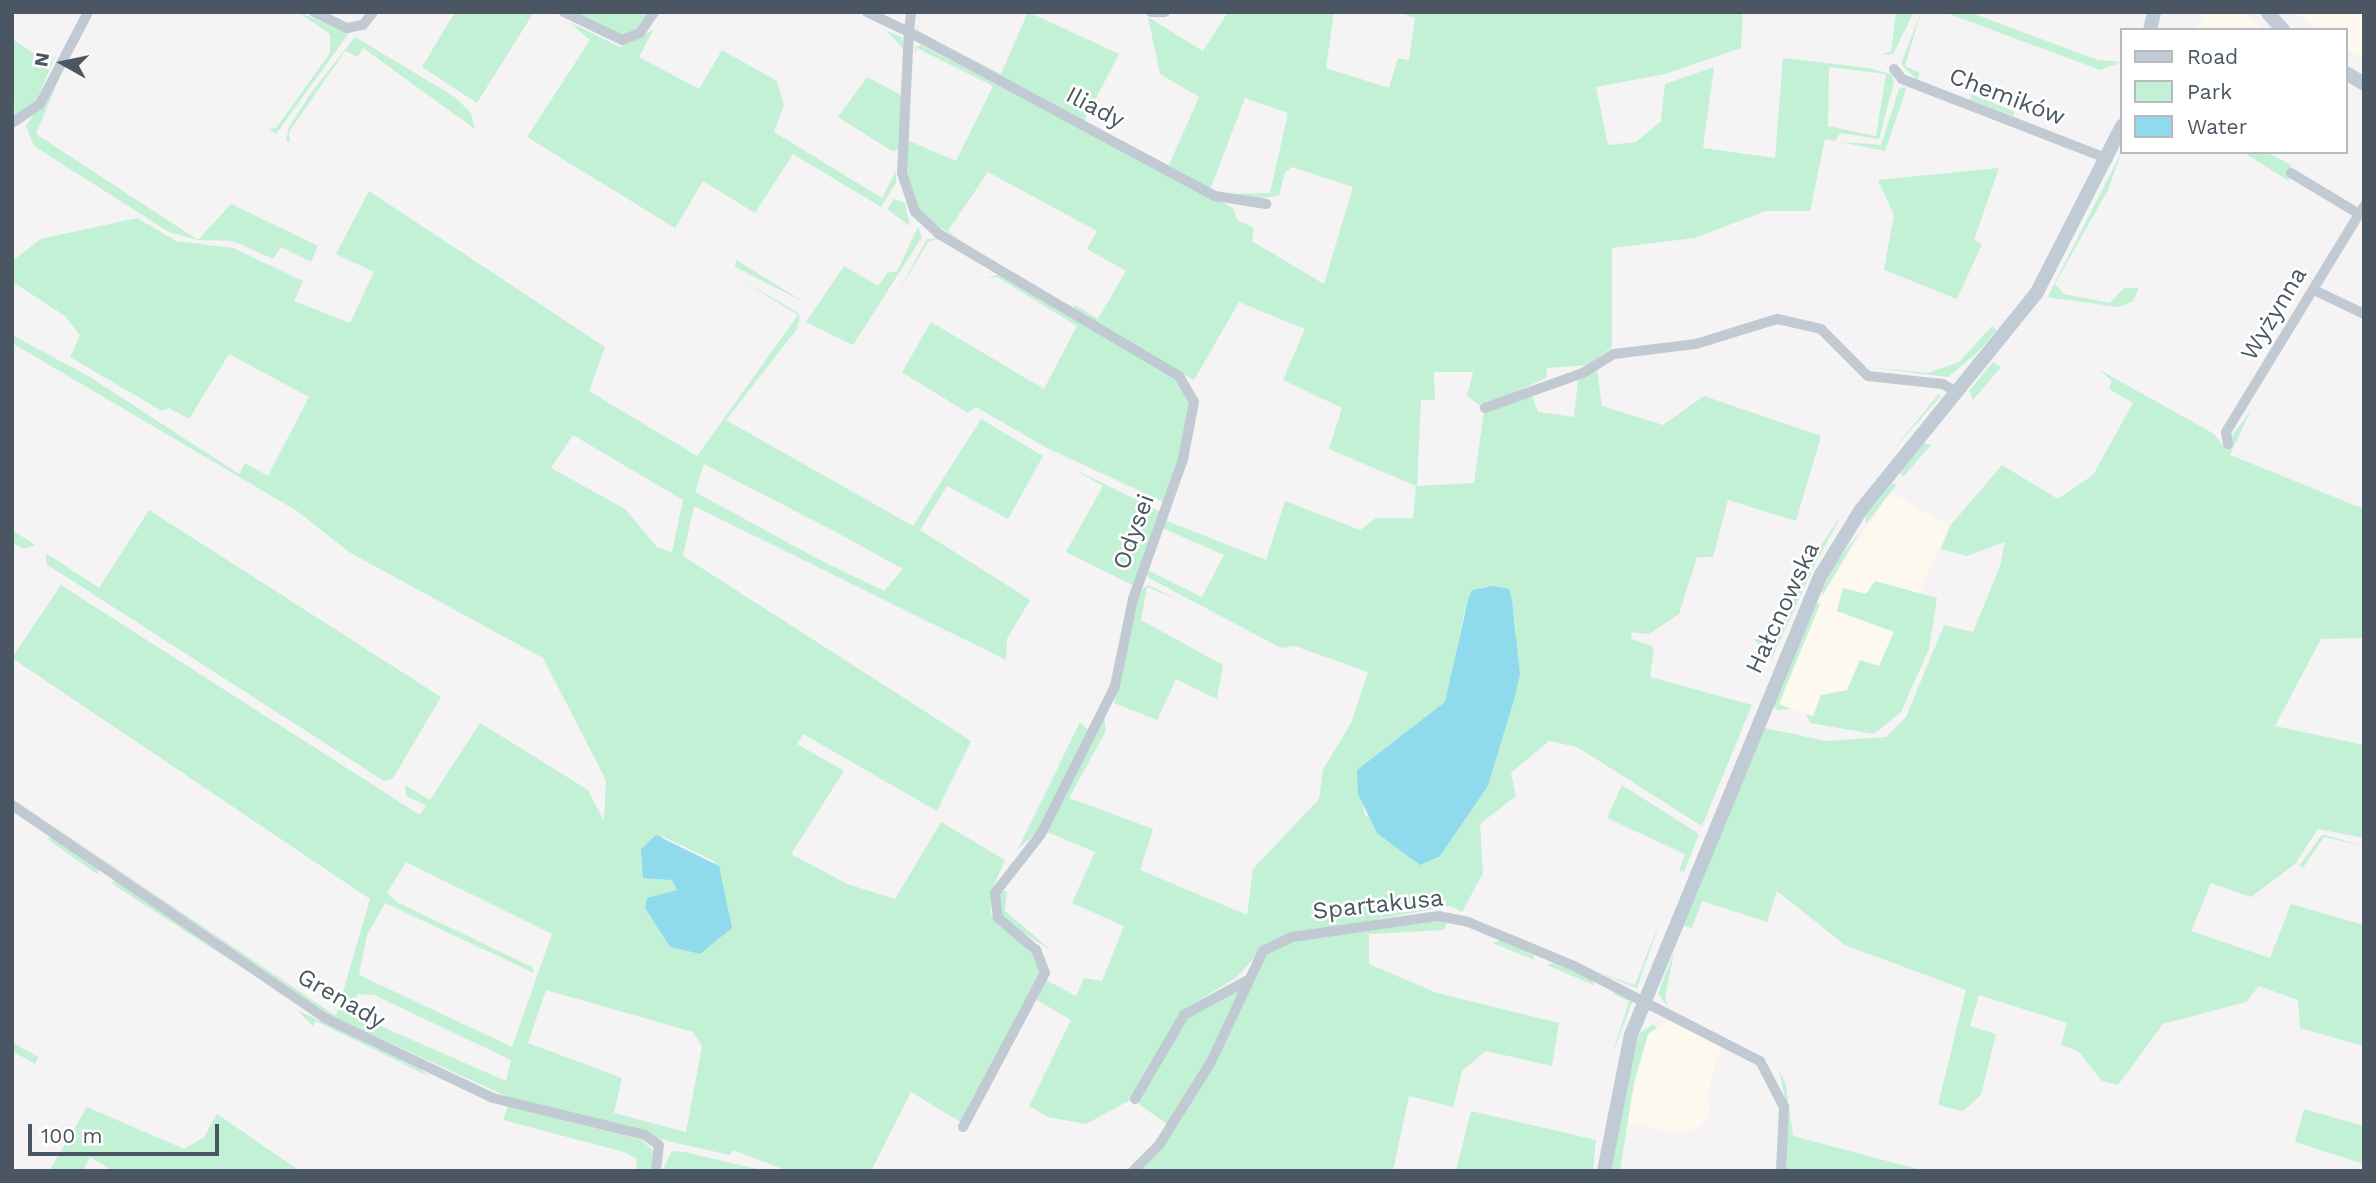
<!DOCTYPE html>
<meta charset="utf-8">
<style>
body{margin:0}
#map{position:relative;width:2376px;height:1183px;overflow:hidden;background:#f5f3f3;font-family:"Work Sans",sans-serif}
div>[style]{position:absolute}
.commercial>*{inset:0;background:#fdf9ef}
.green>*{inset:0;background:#c3f1d5}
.water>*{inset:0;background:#90daee}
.street>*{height:10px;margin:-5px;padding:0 5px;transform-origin:5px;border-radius:5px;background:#c1cad2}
.secondary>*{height:14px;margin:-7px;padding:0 7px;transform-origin:7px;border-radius:7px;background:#c1cbd6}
span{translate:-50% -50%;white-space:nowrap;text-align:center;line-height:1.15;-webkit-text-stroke:5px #fff;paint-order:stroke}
.street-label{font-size:24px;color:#4a5661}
.frame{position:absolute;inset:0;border:14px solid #4a5661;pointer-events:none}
.legend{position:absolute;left:2120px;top:28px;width:228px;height:126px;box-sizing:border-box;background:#fff;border:2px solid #b7bbc0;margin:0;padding:9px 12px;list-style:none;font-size:21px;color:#4a5661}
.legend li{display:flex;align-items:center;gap:14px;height:35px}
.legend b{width:35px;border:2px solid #b7bbc0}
.north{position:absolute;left:28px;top:28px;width:70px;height:70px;-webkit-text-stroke:5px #fff;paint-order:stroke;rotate:279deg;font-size:19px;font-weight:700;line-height:28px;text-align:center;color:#4a5661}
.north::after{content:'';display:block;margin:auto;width:24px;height:32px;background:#4a5661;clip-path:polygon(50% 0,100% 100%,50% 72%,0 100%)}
.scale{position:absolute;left:28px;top:1124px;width:191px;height:32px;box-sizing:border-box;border:4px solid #4a5661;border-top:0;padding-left:9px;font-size:21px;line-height:24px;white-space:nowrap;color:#4a5661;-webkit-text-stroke:5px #fff;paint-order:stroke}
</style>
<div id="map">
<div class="commercial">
<i style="clip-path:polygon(2197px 12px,2244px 12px,2263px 30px,2193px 30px,2204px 19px)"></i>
<i style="clip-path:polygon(2295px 12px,2364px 12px,2364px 59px,2346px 50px,2346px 30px,2318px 30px)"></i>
<i style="clip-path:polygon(1890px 492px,1950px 526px,1919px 593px,1876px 581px,1867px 594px,1843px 588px,1837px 611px,1894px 632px,1879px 666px,1860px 660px,1847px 690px,1813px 716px,1778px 704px,1825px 591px)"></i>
<i style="clip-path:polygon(1669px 1020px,1721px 1046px,1707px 1096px,1710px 1112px,1701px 1127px,1677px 1134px,1626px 1121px,1648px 1034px)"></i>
</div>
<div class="green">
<i style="clip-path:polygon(298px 12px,349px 33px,276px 134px,268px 129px,276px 128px,330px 53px,330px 34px)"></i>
<i style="clip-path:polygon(455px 12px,534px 12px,477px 103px,422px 67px)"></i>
<i style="clip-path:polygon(574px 12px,648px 12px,640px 28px,619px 36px)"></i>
<i style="clip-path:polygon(1028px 12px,1119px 54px,1084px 121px,917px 31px,919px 16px,918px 31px,1001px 74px)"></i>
<i style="clip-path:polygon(evenodd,1140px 12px,1203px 51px,1228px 12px,1334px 12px,1326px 68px,1389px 88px,1398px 58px,1409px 60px,1415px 18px,1398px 12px,1743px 12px,1741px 48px,1665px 74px,1596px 87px,1608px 145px,1636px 142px,1661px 121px,1665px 84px,1714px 67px,1703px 148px,1775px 158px,1783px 58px,1869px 68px,1891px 74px,1894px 82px,1879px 139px,1840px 133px,1835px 141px,1825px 139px,1810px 211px,1765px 211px,1695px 238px,1612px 248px,1612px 347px,1589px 365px,1547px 368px,1546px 378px,1482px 407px,1467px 396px,1473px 372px,1434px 372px,1435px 400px,1421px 400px,1417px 486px,1474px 483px,1484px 411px,1530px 391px,1538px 412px,1574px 417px,1578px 381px,1597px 369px,1602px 406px,1663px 425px,1704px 396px,1821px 436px,1796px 521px,1728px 500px,1713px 557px,1697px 557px,1679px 614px,1649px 634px,1632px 632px,1631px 639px,1654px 647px,1650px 677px,1752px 705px,1702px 826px,1577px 747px,1549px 741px,1511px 773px,1516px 796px,1480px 824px,1483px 873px,1462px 912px,1450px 906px,1324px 929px,1261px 950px,1237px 977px,1189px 1007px,1132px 1099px,1086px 1124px,1048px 1117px,1029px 1106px,1071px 1020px,1035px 999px,1046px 980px,1076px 996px,1084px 978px,1102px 981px,1124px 926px,1072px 903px,1095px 852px,1047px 832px,1104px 716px,1106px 731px,1069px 798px,1153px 829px,1140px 870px,1247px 915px,1253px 869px,1319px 799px,1323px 770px,1351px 723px,1368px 672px,1295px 646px,1281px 648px,1149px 578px,1146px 575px,1153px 558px,1149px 571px,1202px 597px,1224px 555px,1162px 528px,1173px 500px,1167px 521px,1266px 560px,1285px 501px,1360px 530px,1376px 518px,1413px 518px,1416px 486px,1329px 449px,1342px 408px,1283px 380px,1305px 329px,1239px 302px,1194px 380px,1072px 311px,1075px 305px,1098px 319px,1126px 271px,1087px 249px,1097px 231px,988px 172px,948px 231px,981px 256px,920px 213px,907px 185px,907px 140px,956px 161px,993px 86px,917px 48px,916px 55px,915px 47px,921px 45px,1233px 208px,1237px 220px,1254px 228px,1252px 241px,1324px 284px,1353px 187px,1292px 167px,1285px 172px,1279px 196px,1249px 199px,1232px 194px,1270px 193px,1288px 113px,1245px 98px,1210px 190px,1168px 167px,1199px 97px,1160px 74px,1148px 17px,1140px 12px,1829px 67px,1886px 74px,1876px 136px,1828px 126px,1829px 67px,1140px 12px,1482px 587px,1509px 589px,1516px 628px,1514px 700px,1488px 786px,1440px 856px,1365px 815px,1357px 770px,1446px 702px,1464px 614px,1482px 587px)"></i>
<i style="clip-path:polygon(1914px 12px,1893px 54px,1880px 55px,1891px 51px,1896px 14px)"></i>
<i style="clip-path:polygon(1921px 12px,1905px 66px,1920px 73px,1917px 80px,1901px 64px)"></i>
<i style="clip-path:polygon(1944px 12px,1969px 12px,2098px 60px,2122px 62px,2100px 70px)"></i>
<i style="clip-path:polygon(569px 22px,620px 47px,654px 29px,639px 57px,699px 89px,722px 50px,777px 81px,784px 105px,774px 132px,882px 198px,896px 171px,896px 183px,881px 207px,793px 154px,755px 213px,703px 181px,675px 228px,527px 137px,590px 40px)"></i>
<i style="clip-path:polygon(887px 31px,901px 37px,905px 45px,899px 150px,892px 151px,838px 117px,867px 77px,901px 95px,904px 50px)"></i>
<i style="clip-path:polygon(355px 37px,455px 97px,471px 113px,475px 129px,363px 48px,358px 57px,345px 51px,289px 132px,290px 143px,286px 140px,289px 127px,313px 90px)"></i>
<i style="clip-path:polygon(12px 39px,50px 64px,56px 54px,37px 100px,15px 117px)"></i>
<i style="clip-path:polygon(65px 64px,36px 134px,198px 240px,231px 204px,318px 246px,311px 262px,281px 247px,273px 259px,233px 241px,198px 240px,169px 232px,34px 146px,26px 126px)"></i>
<i style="clip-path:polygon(1907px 87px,1885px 151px,1841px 142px,1881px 145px,1899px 89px)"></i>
<i style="clip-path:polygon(1971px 94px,2015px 112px,2013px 116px,1971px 100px)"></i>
<i style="clip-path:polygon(2122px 151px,2108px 190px,2055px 284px,2064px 294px,2110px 303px,2124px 288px,2139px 288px,2133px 301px,2119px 307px,2052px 298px,2048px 296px)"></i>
<i style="clip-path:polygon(2243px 152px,2267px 152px,2291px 165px,2289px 181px)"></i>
<i style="clip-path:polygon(1999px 168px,1974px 240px,1982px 244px,1957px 299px,1884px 270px,1894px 215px,1878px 180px)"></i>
<i style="clip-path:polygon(evenodd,369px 191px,605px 347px,589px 391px,697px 456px,798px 315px,733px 275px,797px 312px,800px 317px,797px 329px,726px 420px,913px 526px,981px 419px,1043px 456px,1008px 519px,947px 486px,920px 530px,1030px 600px,1007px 639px,1006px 660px,694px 506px,683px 556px,971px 741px,937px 811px,803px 734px,797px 744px,844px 771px,791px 854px,847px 884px,895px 899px,941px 822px,1005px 860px,991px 892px,991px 914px,1038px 959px,1041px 973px,962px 1123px,911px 1092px,871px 1171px,788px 1171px,733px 1150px,730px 1155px,672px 1142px,515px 1100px,333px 1017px,12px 798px,336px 1016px,370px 899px,12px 658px,61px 585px,420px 815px,426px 805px,406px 796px,405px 785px,430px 800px,480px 723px,588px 790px,604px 821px,606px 780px,543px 658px,349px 552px,297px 511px,12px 343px,12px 335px,90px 377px,239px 474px,245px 463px,268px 476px,309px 397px,229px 354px,189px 419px,169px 408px,162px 411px,70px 357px,80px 335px,65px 316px,13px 282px,12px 261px,41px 239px,137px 218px,176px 241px,233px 248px,303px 281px,294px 301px,350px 323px,374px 272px,336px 254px,369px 191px,573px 435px,683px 500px,672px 552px,657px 547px,625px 509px,551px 468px,573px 435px,369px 191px,704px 464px,836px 532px,903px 569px,884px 591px,822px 561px,695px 492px,704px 464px,369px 191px,662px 836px,714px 861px,732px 928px,700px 954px,670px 947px,645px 908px,677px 890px,662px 836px,369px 191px,406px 862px,552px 934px,512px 1047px,359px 975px,367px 935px,385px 903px,534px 973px,532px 967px,397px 902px,387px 893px,406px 862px,369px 191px,546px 990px,693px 1032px,702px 1046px,686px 1132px,614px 1113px,622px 1078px,528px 1043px,546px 990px,369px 191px,358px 994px,374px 995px,511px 1060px,506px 1081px,353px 1014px,350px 1007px,358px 994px)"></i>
<i style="clip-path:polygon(894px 199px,905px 203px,910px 226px,887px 209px)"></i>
<i style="clip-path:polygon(918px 227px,922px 237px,853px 345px,806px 322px,844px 266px,878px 286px,888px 272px,897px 272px)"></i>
<i style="clip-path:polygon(941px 238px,928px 242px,896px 296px,927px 239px)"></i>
<i style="clip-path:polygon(736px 260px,804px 302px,735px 267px)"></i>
<i style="clip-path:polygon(999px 274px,1179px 381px,1190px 398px,1187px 434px,1164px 502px,1047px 448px,976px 407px,968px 413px,902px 372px,931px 322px,1044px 389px,1077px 326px,997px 277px,987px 278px)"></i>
<i style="clip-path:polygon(1992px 326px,1997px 330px,1979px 351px,1948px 377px,1867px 367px,1928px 373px,1959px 362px)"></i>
<i style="clip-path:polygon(1993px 362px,2001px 367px,1973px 400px,1969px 391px)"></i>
<i style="clip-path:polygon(2100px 370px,2214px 434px,2224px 447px,2251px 410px,2230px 455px,2364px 509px,2364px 638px,2321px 639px,2275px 726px,2364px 745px,2364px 838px,2318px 829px,2295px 864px,2251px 897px,2211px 883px,2191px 931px,2270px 958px,2291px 904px,2364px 925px,2364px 1046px,2300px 1028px,2298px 1000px,2259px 986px,2246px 1002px,2163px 1024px,2118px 1085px,2102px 1081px,2078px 1051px,2061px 1045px,2067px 1023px,1979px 995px,1970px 1026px,1996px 1034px,1981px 1095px,1963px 1111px,1938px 1105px,1966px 990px,1845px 945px,1777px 891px,1767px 922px,1702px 901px,1692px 928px,1682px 925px,1760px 727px,1826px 741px,1886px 737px,1906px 717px,1944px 625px,1973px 632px,2000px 566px,2005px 542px,1967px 556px,1941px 549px,1950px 526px,2002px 465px,2058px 499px,2093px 475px,2133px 403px,2109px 389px,2112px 381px)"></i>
<i style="clip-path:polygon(1939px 394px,1940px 397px,1890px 453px)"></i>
<i style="clip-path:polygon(1924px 443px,1931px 445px,1903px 477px,1900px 473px)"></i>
<i style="clip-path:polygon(1072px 468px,1159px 511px,1134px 586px,1066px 552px,1103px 486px)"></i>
<i style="clip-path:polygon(1891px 484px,1897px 484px,1866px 524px,1866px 515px)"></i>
<i style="clip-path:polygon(149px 510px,441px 697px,393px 778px,384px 781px,46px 564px,46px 553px,99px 588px)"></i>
<i style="clip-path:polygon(1843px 513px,1817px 560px,1771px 660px,1754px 639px,1774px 641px,1815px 554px)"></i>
<i style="clip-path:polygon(12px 530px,35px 545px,23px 549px,12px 542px)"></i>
<i style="clip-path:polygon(1859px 533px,1825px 591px,1824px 595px,1821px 591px,1836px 562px)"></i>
<i style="clip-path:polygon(1875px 581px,1937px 598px,1929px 649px,1901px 712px,1874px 734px,1810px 723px,1806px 714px,1813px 716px,1821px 695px,1847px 690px,1860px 660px,1879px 666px,1894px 632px,1837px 611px,1843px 588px,1866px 594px)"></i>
<i style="clip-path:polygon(1148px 585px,1179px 600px,1147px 587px,1141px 620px,1223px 665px,1217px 699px,1176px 679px,1157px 720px,1114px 703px,1140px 590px)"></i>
<i style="clip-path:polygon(1816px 603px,1820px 604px,1779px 704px,1791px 709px,1777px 710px,1772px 704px)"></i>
<i style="clip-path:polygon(1080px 722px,1089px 731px,1036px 833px,1018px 849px)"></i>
<i style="clip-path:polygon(1622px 785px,1699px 834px,1684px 872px,1679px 871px,1685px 854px,1607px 818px)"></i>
<i style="clip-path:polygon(53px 836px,99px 870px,97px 874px,47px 839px)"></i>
<i style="clip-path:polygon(2321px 836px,2325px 835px,2364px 846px,2324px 837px,2303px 868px,2299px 866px)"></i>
<i style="clip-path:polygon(116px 880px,256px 977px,111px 883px)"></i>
<i style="clip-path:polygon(1000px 891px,1007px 891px,1005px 911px,1052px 951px,1005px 921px,997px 908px)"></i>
<i style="clip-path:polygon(1662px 916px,1637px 988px,1594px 971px,1635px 985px)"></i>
<i style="clip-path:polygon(1437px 919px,1447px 923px,1444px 930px,1369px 934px,1369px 964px,1437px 993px,1559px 1023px,1552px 1066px,1486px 1051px,1462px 1071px,1453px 1107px,1409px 1096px,1393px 1171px,1138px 1171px,1161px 1147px,1265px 952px,1304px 937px)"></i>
<i style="clip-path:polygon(1502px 940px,1534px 955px,1534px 960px,1492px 943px)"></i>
<i style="clip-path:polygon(1674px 952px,1665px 998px,1669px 1008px,1658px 994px)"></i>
<i style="clip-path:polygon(1553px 963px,1592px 978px,1594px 985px,1546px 965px)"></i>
<i style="clip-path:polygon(1231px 987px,1240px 990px,1231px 1019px,1168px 1125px,1136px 1102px,1180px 1024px)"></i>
<i style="clip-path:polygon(1618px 990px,1633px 1000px,1611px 1058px,1629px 1001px,1613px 994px)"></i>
<i style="clip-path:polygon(297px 1010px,420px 1069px,430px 1077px,316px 1021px,313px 1026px)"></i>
<i style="clip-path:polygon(1653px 1024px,1657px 1028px,1648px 1034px,1634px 1082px,1620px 1171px,1611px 1171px,1631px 1059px,1640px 1033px)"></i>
<i style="clip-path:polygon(12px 1042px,38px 1057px,35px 1064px,12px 1051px)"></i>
<i style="clip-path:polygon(1779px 1070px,1786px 1085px,1793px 1136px,1925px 1171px,1784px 1171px,1787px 1109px)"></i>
<i style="clip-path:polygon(508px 1106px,642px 1140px,656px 1154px,652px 1171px,637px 1171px,636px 1158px,624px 1152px,503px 1120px)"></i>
<i style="clip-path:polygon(87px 1107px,184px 1149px,204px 1137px,217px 1114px,300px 1171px,113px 1171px,90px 1157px,83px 1171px,49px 1171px)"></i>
<i style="clip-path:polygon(2304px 1109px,2364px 1126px,2364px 1164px,2295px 1142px)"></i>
<i style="clip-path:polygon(1471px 1111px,1596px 1140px,1593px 1171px,1456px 1171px)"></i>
<i style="clip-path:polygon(672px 1151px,684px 1152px,766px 1171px,662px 1171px)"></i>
</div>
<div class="water">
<i style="clip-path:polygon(1492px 586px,1509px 589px,1512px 601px,1520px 674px,1514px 700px,1488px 786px,1440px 856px,1420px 865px,1377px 833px,1358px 794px,1357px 770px,1445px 702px,1468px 600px,1472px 590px)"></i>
<i style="clip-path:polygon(656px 835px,719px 866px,732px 928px,700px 954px,670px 947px,645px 908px,647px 898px,677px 890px,672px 880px,643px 878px,641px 849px)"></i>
</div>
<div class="street">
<i style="left:314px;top:12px;width:37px;rotate:26deg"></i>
<i style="left:347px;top:28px;width:16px;rotate:-11deg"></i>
<i style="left:363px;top:25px;width:16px;rotate:-52deg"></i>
<i style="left:564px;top:12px;width:64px;rotate:25.8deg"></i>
<i style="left:622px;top:40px;width:19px;rotate:-21deg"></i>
<i style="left:640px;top:33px;width:25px;rotate:-56deg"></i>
<i style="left:867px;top:12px;width:47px;rotate:25.5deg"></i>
<i style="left:909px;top:32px;width:20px;rotate:-84deg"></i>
<i style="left:1151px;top:12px;width:14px"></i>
<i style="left:1894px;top:69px;width:13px;rotate:51deg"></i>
<i style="left:1902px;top:79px;width:221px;rotate:21.2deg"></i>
<i style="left:12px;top:123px;width:34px;rotate:-34deg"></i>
<i style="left:40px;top:104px;width:104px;rotate:-62.4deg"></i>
<i style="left:2291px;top:173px;width:79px;rotate:31.1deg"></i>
<i style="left:2314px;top:290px;width:55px;rotate:25.6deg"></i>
<i style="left:1485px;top:408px;width:104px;rotate:-19.7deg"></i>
<i style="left:1583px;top:373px;width:36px;rotate:-32deg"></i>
<i style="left:1614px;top:354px;width:83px;rotate:-7deg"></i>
<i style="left:1696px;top:344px;width:85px;rotate:-17.2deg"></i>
<i style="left:1777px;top:319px;width:45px;rotate:12.8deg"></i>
<i style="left:1821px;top:329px;width:66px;rotate:45deg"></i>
<i style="left:1868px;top:376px;width:75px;rotate:6.1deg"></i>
<i style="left:1943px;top:384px;width:17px;rotate:31deg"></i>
<i style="left:2228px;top:444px;width:12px;rotate:-99deg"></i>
<i style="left:2226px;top:432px;width:265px;rotate:-58.6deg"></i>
<i style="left:12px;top:805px;width:379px;rotate:34.2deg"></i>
<i style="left:325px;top:1018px;width:186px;rotate:25.5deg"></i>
<i style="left:493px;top:1098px;width:156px;rotate:13.7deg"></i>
<i style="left:645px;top:1135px;width:17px;rotate:36deg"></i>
<i style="left:659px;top:1145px;width:26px;rotate:97deg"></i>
<i style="left:1135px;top:1099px;width:97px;rotate:-59.7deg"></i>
<i style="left:1184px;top:1015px;width:71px;rotate:-28.7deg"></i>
<i style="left:963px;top:1127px;width:174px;rotate:-62deg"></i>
<i style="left:1045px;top:973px;width:25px;rotate:-111deg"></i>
<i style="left:1036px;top:950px;width:50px;rotate:-139.9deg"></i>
<i style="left:998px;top:918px;width:25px;rotate:-97deg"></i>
<i style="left:995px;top:893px;width:75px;rotate:-52.1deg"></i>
<i style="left:1041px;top:834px;width:165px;rotate:-63.4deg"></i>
<i style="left:1115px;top:686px;width:89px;rotate:-78.3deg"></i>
<i style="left:1133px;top:599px;width:149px;rotate:-70.3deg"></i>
<i style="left:1183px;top:459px;width:58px;rotate:-79.1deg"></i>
<i style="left:1194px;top:402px;width:30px;rotate:-120deg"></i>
<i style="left:1179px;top:376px;width:279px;rotate:-149.4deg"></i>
<i style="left:939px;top:234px;width:33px;rotate:-137deg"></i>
<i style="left:915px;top:212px;width:41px;rotate:-108.4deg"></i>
<i style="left:902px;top:173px;width:141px;rotate:-87.2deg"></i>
<i style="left:909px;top:32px;width:347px;rotate:28.2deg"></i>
<i style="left:1215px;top:196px;width:52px;rotate:8.9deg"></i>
<i style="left:1133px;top:1171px;width:37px;rotate:-45deg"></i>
<i style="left:1159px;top:1145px;width:98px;rotate:-57.9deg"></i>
<i style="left:1211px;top:1062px;width:123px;rotate:-64.9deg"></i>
<i style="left:1263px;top:951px;width:32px;rotate:-26deg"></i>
<i style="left:1292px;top:937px;width:148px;rotate:-8.2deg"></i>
<i style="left:1438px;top:916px;width:31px;rotate:11deg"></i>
<i style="left:1468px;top:922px;width:115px;rotate:22.5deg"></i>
<i style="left:1574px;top:966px;width:209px;rotate:27.1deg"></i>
<i style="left:1760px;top:1061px;width:52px;rotate:62.4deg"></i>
<i style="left:1784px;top:1107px;width:64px;rotate:92.7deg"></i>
</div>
<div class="secondary">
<i style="left:2267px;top:12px;width:24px;rotate:48deg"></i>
<i style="left:2150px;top:30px;width:18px;rotate:-77deg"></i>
<i style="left:2346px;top:73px;width:21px;rotate:31deg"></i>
<i style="left:1604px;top:1171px;width:139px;rotate:-78.8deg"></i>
<i style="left:1631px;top:1035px;width:498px;rotate:-67.6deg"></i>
<i style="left:1821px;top:575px;width:75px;rotate:-58.6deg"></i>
<i style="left:1860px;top:511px;width:279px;rotate:-51deg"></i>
<i style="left:2036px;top:294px;width:189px;rotate:-62.9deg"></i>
</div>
<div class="street-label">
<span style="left:2007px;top:97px;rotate:21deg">Chemików</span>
<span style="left:1095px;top:108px;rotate:28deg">Iliady</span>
<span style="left:2274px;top:314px;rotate:-59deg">Wyżynna</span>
<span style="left:1134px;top:532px;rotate:-70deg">Odysei</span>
<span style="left:1783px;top:608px;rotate:-65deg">Hałcnowska</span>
<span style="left:1378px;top:905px;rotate:-6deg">Spartakusa</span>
<span style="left:341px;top:999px;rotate:30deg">Grenady</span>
</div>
<div class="frame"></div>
<ul class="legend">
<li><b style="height:9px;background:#c1cbd6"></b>Road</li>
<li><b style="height:19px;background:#c3f1d5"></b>Park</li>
<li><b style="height:19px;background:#90daee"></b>Water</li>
</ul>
<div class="north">N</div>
<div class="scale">100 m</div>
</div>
